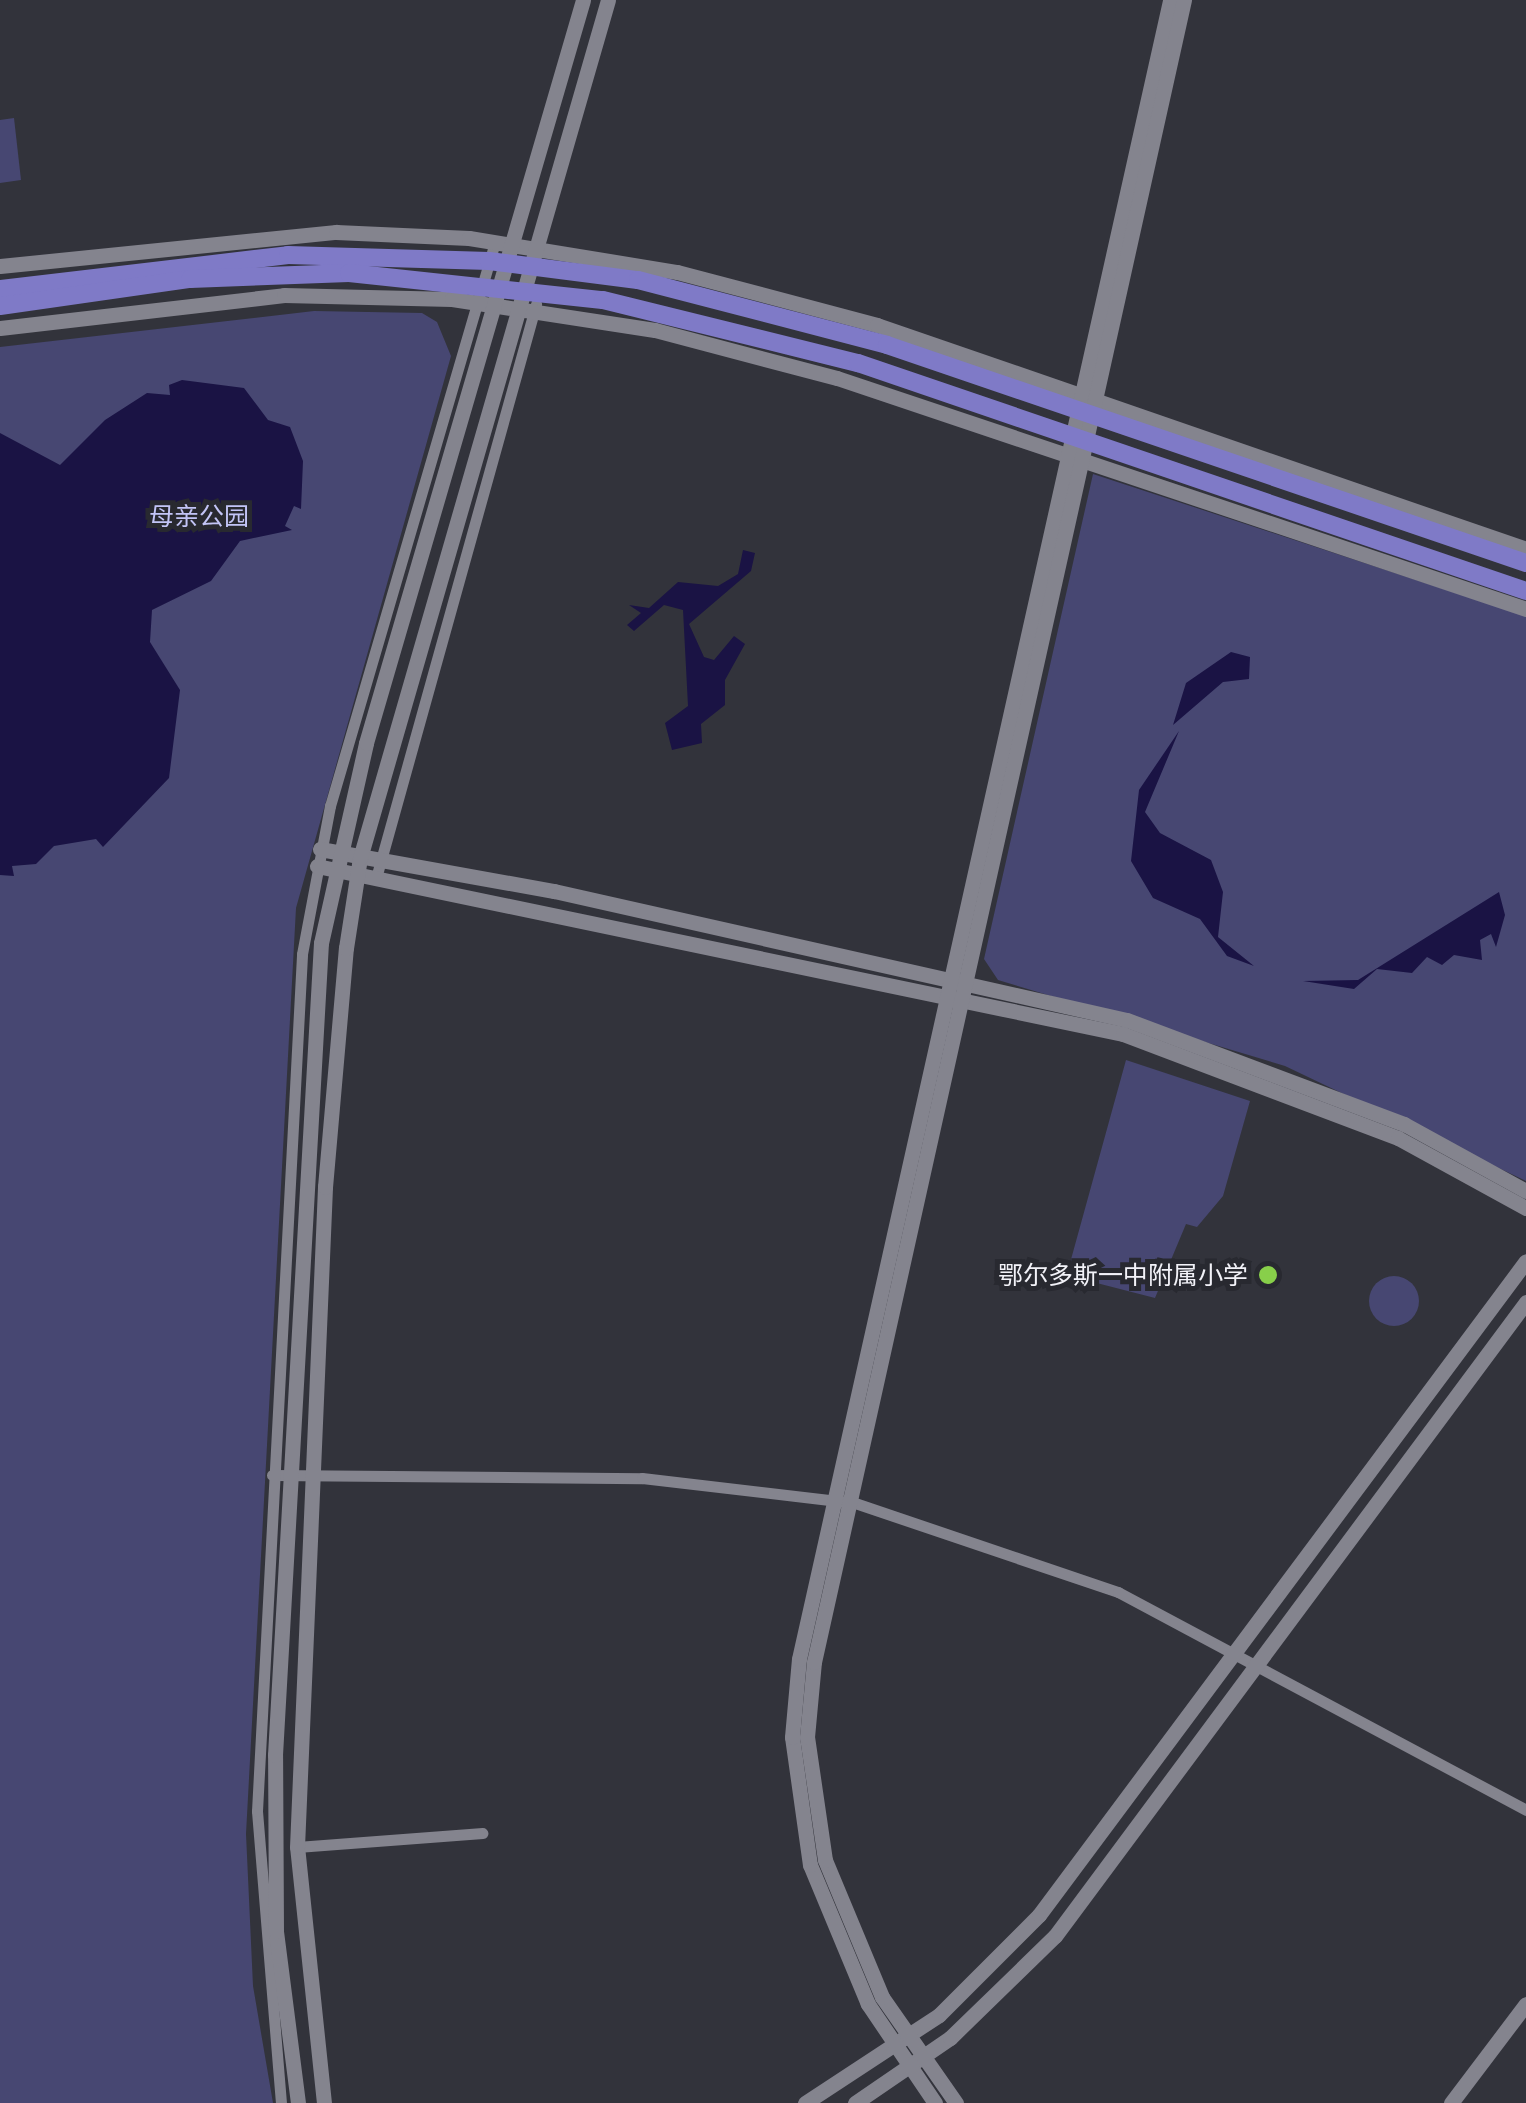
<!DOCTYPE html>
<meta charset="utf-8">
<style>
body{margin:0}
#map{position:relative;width:1526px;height:2103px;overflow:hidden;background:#32333b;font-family:Inter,"Noto Sans SC",sans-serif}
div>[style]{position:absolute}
.green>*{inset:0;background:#474772}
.round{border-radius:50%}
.water>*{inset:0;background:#1a1344}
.street>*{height:11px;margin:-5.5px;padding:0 5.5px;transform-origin:5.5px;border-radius:5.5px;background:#84848e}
.secondary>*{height:15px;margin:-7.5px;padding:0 7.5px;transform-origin:7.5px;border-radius:7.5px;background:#84848e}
.primary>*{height:18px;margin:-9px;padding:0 9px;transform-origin:9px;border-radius:9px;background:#7f7ac7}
.dots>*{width:28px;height:28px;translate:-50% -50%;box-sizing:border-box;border:5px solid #282930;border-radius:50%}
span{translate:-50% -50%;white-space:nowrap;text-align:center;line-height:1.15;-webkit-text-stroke:10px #282930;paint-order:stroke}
.park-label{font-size:25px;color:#c2c4f6}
.poi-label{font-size:25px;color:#f2f2f8}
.right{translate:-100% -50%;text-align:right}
</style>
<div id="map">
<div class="green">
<i style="clip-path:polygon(14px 118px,21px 180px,0 183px,0 120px)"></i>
<i style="clip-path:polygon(314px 311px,422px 313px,437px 322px,451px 356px,296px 908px,246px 1834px,253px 1986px,273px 2103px,0 2103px,0 347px)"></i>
<i style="clip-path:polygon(1093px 474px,1526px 616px,1526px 1181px,1285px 1066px,998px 980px,984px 959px)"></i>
<i style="clip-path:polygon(1126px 1060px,1250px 1101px,1223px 1196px,1197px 1227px,1186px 1224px,1155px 1298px,1085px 1280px,1070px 1263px)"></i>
<i class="round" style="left:1369px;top:1276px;width:50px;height:50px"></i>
</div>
<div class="water">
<i style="clip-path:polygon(182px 380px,244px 388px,268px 420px,290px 427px,303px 461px,301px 509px,294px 506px,285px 526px,292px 530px,240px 541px,211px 581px,152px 610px,150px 642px,180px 690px,169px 778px,103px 847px,96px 839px,54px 846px,36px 864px,12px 866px,14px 876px,0 875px,0 433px,60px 465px,105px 420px,147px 393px,170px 395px,169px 385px)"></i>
<i style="clip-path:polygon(743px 550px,755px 553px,751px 571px,689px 624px,704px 657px,714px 660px,734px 636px,745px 644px,725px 680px,725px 705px,701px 724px,702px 743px,672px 750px,665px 723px,688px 706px,683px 610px,664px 605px,634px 631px,627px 625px,641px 613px,629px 605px,649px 608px,678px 582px,718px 586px,738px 574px)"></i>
<i style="clip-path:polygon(1231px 652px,1250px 657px,1249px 679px,1223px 682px,1173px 725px,1186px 683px)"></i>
<i style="clip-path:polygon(1179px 731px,1145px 812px,1160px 833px,1211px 860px,1223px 892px,1218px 937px,1254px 966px,1227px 956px,1200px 919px,1153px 898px,1131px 861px,1139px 790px)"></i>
<i style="clip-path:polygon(1499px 892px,1505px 915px,1496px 947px,1491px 934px,1480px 940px,1482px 960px,1454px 955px,1442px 965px,1427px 957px,1412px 973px,1377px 969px,1354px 989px,1303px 981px,1358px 980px)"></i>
</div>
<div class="street">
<i style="left:376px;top:878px;width:596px;rotate:-74.42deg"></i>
<i style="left:272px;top:1475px;width:370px;rotate:0.5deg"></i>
<i style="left:642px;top:1478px;width:214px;rotate:6.7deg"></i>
<i style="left:855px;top:1503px;width:278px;rotate:18.7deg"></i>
<i style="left:1118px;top:1592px;width:463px;rotate:28.1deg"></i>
<i style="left:297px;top:1847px;width:186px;rotate:-4.3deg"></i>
<i style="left:281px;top:2103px;width:293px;rotate:-94.7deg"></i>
<i style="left:257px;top:1811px;width:858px;rotate:-86.99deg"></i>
<i style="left:302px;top:954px;width:151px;rotate:-79.3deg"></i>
<i style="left:330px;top:806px;width:588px;rotate:-73.69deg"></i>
</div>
<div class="secondary">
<i style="left:0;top:266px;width:338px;rotate:-5.8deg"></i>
<i style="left:336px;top:232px;width:133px;rotate:2.6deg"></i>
<i style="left:469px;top:238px;width:211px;rotate:9.3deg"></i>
<i style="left:677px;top:272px;width:207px;rotate:14.8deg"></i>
<i style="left:877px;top:325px;width:687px;rotate:19.04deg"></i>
<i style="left:0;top:328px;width:286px;rotate:-6.6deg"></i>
<i style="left:284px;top:295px;width:168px;rotate:1.4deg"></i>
<i style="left:452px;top:299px;width:205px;rotate:8.7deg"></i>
<i style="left:655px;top:330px;width:188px;rotate:14.8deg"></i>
<i style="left:837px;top:378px;width:727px;rotate:18.53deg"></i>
<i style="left:320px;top:849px;width:238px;rotate:10.2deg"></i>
<i style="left:554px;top:891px;width:587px;rotate:12.69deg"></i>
<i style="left:1127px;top:1020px;width:296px;rotate:20.6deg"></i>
<i style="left:1404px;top:1124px;width:139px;rotate:28.8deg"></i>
<i style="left:317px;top:866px;width:823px;rotate:11.77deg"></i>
<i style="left:1123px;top:1034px;width:294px;rotate:20.7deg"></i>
<i style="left:1398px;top:1138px;width:146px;rotate:28.7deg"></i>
<i style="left:298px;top:2103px;width:173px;rotate:-97.3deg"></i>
<i style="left:276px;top:1931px;width:176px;rotate:-90.3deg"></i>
<i style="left:275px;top:1755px;width:813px;rotate:-86.76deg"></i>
<i style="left:321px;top:943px;width:205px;rotate:-77.3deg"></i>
<i style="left:366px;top:743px;width:774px;rotate:-73.72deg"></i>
<i style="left:324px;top:2103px;width:257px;rotate:-96deg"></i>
<i style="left:297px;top:1847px;width:661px;rotate:-87.57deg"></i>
<i style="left:325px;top:1187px;width:240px;rotate:-85deg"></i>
<i style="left:346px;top:948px;width:91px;rotate:-81.2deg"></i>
<i style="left:360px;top:858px;width:893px;rotate:-73.88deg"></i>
<i style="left:805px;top:2103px;width:160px;rotate:-33.3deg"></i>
<i style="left:939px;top:2015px;width:141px;rotate:-45deg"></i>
<i style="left:1039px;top:1915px;width:815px;rotate:-53.33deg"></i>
<i style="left:855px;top:2103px;width:115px;rotate:-34.4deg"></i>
<i style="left:950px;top:2038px;width:146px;rotate:-44.2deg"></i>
<i style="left:1055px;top:1936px;width:790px;rotate:-53.39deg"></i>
<i style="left:935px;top:2103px;width:120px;rotate:-124.1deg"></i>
<i style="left:868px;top:2004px;width:151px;rotate:-112.6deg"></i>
<i style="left:810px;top:1865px;width:129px;rotate:-98deg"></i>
<i style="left:792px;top:1737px;width:78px;rotate:-84.9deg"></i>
<i style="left:799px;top:1659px;width:1700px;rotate:-77.39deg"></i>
<i style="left:956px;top:2103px;width:129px;rotate:-124.9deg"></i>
<i style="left:882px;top:1997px;width:148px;rotate:-112.6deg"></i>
<i style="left:825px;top:1860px;width:124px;rotate:-98.3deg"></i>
<i style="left:807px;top:1737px;width:75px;rotate:-84.7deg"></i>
<i style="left:814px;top:1662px;width:1703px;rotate:-77.45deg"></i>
<i style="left:1451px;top:2103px;width:124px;rotate:-52.9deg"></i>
</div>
<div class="primary">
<i style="left:0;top:289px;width:290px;rotate:-6.7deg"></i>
<i style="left:288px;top:255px;width:201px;rotate:1.7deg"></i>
<i style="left:489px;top:261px;width:150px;rotate:7.3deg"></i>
<i style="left:638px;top:280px;width:257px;rotate:14.6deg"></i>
<i style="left:887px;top:345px;width:675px;rotate:18.84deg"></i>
<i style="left:0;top:306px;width:192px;rotate:-8.1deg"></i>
<i style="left:190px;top:279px;width:159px;rotate:-2.2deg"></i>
<i style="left:349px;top:273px;width:255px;rotate:6.1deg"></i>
<i style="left:603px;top:300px;width:263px;rotate:13.9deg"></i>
<i style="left:858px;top:363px;width:706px;rotate:18.85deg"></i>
</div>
<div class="dots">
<i style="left:1268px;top:1275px;background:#88cf4a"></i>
</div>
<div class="park-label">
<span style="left:199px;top:516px">母亲公园</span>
</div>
<div class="poi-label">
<span class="right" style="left:1248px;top:1275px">鄂尔多斯一中附属小学</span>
</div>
</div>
